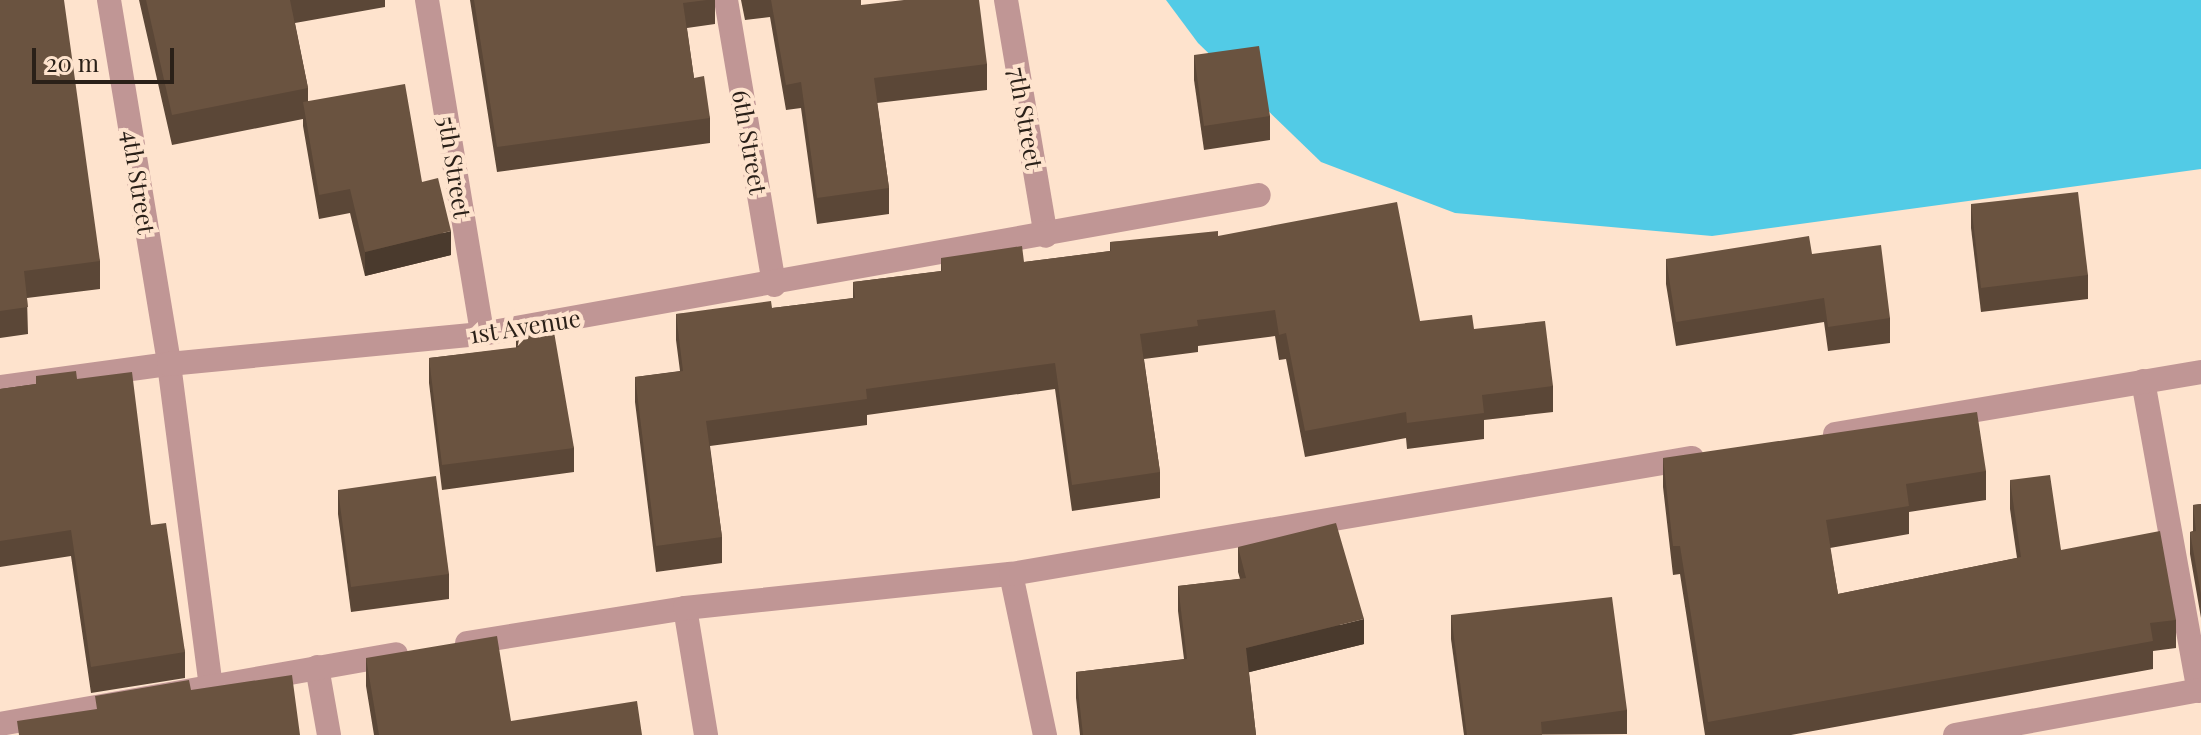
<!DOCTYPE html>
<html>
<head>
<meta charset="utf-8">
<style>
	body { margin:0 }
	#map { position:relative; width:2201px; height:735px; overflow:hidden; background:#fee3cd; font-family:"Playfair Display",serif }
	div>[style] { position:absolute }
	.water>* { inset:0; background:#52cbe6 }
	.street>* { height:24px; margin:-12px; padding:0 12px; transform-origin:12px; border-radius:12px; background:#c09695 }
	.wall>* { inset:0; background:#5b4737 }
	.shaded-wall>* { inset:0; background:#4a3a2d }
	.building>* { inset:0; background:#6a5340 }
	span { translate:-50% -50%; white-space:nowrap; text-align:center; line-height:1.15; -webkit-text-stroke:8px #fee3cd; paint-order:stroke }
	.street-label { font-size:24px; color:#2a2018 }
	.scale { position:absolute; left:32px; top:48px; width:142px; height:36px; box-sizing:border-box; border:4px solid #2a2018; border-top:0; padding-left:10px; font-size:24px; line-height:28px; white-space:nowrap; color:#2a2018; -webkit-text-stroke:6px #fee3cd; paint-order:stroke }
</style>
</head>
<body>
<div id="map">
	<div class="water">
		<i style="clip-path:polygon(1166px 0,2201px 0,2201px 169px,1712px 236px,1455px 213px,1321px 162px,1198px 43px)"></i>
	</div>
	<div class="street">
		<i style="left:109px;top:0;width:369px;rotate:80.6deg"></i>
		<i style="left:169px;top:364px;width:325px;rotate:82.6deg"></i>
		<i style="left:427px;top:0;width:338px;rotate:80.6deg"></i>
		<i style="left:726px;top:0;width:289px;rotate:80.4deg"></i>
		<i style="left:1006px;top:0;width:239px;rotate:80.4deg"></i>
		<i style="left:2143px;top:381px;width:315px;rotate:79.8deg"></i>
		<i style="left:0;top:387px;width:171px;rotate:-7.8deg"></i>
		<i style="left:169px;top:364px;width:314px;rotate:-5.5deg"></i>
		<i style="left:482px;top:334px;width:789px;rotate:-10.14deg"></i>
		<i style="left:1835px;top:434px;width:371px;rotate:-9.6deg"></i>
		<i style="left:1011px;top:574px;width:165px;rotate:78.1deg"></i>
		<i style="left:685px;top:608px;width:129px;rotate:80.6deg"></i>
		<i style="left:467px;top:643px;width:221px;rotate:-9.1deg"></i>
		<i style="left:685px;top:608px;width:328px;rotate:-6deg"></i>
		<i style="left:1011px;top:574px;width:691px;rotate:-9.67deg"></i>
		<i style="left:317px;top:667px;width:69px;rotate:80deg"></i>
		<i style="left:0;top:724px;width:402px;rotate:-10deg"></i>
		<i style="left:1955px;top:735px;width:250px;rotate:-10.4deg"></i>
	</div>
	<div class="wall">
		<i style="clip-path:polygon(0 0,100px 261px,100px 289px,27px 298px,28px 334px,0 338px)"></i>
		<i style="clip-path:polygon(139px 0,385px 0,385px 7px,295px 23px,308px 88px,308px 101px,422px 182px,451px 255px,365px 276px,350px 213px,319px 219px,303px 126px,303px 119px,172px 145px)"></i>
		<i style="clip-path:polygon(470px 0,715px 0,715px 24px,687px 28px,694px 78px,710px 118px,710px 143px,497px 172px)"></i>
		<i style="clip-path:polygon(741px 0,861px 0,861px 5px,987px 64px,987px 90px,877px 103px,889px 188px,889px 214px,817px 224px,801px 108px,786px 110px,770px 17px,745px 20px)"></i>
		<i style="clip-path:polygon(1194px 55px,1270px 116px,1270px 140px,1204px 150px,1194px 80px)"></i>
		<i style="clip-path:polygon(1971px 204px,2088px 275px,2088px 299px,1981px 312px,1971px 228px)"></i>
		<i style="clip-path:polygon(1218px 236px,1420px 321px,1474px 329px,1553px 386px,1553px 412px,1484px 420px,1484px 439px,1407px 449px,1406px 438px,1305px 457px,1286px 359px,1279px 360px,1275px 336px,1198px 346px,1198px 352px,1144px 359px,1160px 472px,1160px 498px,1072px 511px,1055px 389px,867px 415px,867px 425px,710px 446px,722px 537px,722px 563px,656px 572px,635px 402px,635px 377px,680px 371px,676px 340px,676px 314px,772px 308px,853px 298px,853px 282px,941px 271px,941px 258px,1024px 262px,1110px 251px,1110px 242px)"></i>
		<i style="clip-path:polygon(1812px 254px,1890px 318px,1890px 343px,1828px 351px,1824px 322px,1676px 346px,1666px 284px,1666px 259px)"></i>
		<i style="clip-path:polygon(516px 333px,574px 448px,574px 472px,442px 490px,429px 383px,429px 358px,516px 348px)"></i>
		<i style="clip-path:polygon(36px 376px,77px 379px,151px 525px,185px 652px,185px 678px,91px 693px,71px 556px,0 567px,0 389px,36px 384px)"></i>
		<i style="clip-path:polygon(1663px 458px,1986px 471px,1986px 500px,1909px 512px,1909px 534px,1830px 548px,1838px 594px,2017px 558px,2010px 509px,2010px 480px,2061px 550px,2176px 620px,2176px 648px,2153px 651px,2153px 669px,1791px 735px,1705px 735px,1680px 574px,1673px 575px,1663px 487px)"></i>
		<i style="clip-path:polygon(338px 490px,449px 574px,449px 599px,351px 612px,338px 514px)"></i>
		<i style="clip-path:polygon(2201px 504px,2201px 618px,2190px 554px,2190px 532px,2193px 531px,2193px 505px)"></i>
		<i style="clip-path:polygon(1238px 547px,1364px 644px,1249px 672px,1256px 735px,1080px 735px,1076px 698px,1076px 672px,1184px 659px,1178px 611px,1178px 586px,1240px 579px,1238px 572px)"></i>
		<i style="clip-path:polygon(1451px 615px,1627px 710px,1627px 734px,1464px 735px,1451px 639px)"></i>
		<i style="clip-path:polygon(366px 658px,511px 721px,642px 735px,374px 735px,366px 686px)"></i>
	</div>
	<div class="shaded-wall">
		<i style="clip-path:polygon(451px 231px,451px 255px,365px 276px,365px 252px)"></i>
		<i style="clip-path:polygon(1364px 619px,1364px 644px,1246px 673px,1246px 648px)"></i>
	</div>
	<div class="building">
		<i style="clip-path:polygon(0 0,64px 0,100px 261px,24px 271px,28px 307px,0 311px)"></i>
		<i style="clip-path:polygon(146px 0,290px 0,308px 88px,172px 115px)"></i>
		<i style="clip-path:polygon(474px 0,707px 0,683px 3px,694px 78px,704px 76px,710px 118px,497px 147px)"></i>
		<i style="clip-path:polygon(771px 0,861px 0,861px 5px,904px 0,979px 0,987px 64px,874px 78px,889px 188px,817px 198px,801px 82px,786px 85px)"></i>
		<i style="clip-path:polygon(1259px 46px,1270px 116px,1204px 126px,1194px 55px)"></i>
		<i style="clip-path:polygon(405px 84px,422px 182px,438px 178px,451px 231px,365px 252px,350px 189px,319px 195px,303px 102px)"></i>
		<i style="clip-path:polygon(2078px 192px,2088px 275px,1981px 288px,1971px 204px)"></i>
		<i style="clip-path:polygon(1397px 202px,1420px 321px,1472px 315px,1474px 329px,1545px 321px,1553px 386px,1482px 395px,1484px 413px,1407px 423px,1406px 412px,1305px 431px,1286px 333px,1279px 335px,1275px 310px,1197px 320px,1198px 326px,1140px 334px,1160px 472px,1072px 485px,1055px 363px,866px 389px,867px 399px,706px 421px,722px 537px,656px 546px,635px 377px,683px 371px,676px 314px,771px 301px,772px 308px,855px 298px,853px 282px,942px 271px,941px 258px,1022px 246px,1024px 262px,1111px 251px,1110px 242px,1218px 231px,1218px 236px)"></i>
		<i style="clip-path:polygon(1809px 236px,1812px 254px,1881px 245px,1890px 318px,1828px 327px,1824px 298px,1676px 322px,1666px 259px)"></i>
		<i style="clip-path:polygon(553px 326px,574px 448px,442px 465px,429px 358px,519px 347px,516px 333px)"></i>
		<i style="clip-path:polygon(76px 371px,77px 379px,132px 372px,151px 525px,166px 523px,185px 652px,91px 667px,71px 530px,0 541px,0 389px,36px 384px,36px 376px)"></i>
		<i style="clip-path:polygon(1977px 412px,1986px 471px,1906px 484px,1909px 506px,1826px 520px,1838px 594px,2021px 557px,2010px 480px,2050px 475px,2061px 550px,2160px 531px,2176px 620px,2150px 623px,2153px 641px,1708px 722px,1680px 546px,1673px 546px,1663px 458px)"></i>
		<i style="clip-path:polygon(436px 476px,449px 574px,351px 587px,338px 490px)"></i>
		<i style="clip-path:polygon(2201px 504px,2201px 595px,2190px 532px,2196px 531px,2193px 505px)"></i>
		<i style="clip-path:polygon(1336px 523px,1364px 619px,1246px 648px,1256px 735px,1083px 735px,1076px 672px,1187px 659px,1178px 586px,1246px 578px,1238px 547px)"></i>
		<i style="clip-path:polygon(1612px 597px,1627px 710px,1541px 722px,1542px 735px,1467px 735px,1451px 615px)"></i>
		<i style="clip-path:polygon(497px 636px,511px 721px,637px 701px,642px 735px,379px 735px,366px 658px)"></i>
		<i style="clip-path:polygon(292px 675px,300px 735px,19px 735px,17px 721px,97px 709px,95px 696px,189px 680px,191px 690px)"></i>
	</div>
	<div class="street-label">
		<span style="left:1026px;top:118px;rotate:80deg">7th Street</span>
		<span style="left:750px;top:142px;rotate:80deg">6th Street</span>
		<span style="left:455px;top:167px;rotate:81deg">5th Street</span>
		<span style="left:139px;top:182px;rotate:81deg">4th Street</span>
		<span style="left:525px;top:326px;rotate:-9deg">1st Avenue</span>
	</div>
	<div class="scale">20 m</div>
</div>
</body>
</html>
